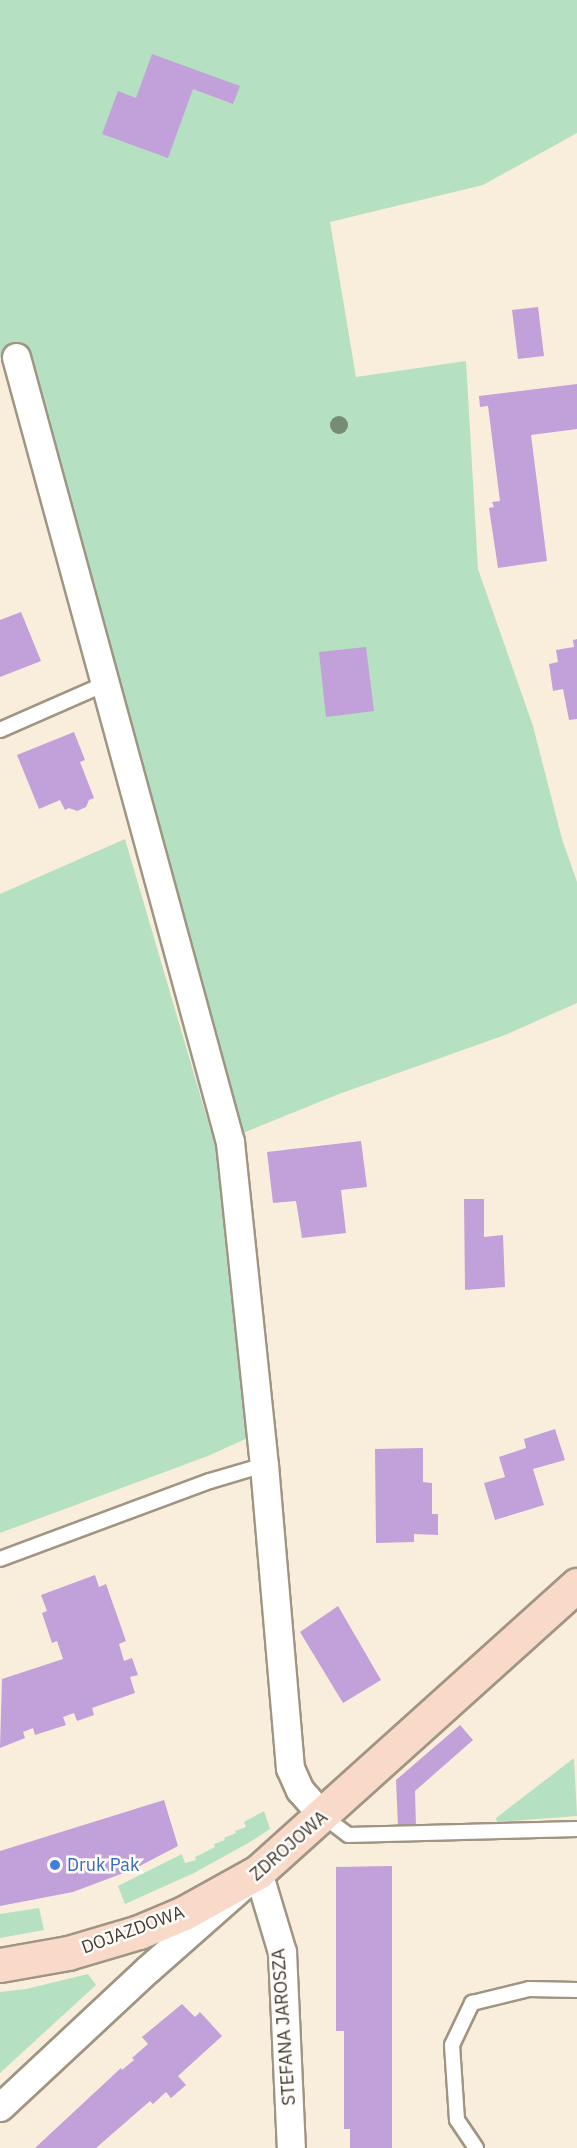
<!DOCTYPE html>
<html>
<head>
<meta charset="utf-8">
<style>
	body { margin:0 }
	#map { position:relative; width:577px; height:2148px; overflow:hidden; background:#f9eedb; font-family:"IBM Plex Sans",sans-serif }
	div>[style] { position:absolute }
	.green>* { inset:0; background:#b6e0c2 }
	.building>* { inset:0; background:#c2a0d9 }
	.roads { filter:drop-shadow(2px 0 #a09583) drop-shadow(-2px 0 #a09583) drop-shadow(0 2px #a09583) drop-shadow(0 -2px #a09583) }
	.lane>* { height:14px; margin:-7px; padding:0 7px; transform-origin:7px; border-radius:7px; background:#fff }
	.street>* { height:27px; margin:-13.5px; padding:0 13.5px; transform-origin:13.5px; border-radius:13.5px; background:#fff }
	.secondary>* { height:33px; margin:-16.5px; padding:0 16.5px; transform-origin:16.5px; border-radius:16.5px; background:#f9dac9 }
	.trees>* { width:18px; height:18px; margin:-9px; border-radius:50%; background:#778c74 }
	.dots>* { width:16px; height:16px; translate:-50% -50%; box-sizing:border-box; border:3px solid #fffcf9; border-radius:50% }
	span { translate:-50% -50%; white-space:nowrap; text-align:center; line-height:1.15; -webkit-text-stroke:5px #fffcf9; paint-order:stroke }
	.street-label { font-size:18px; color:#403c34 }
	.shop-label { font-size:18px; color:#366cbe }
	.left { translate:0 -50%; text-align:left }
</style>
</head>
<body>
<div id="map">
	<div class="green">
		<i style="clip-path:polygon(0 0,577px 0,577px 133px,483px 185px,330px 222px,356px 377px,466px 361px,478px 569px,533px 726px,562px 839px,577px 882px,577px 1003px,505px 1035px,339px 1094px,243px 1133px,29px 350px,0 358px)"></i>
		<i style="clip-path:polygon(125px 839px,216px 1149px,254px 1435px,208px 1456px,0 1533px,0 894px)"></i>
		<i style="clip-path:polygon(574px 1758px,577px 1816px,497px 1822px,496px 1818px)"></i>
		<i style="clip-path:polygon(264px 1811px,270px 1829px,250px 1842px,194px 1873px,125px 1904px,118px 1886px,182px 1854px,185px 1863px,196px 1860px,195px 1857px,215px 1847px,214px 1844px,225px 1840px,224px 1838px,236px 1833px,235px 1831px,246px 1827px,244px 1822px)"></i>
		<i style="clip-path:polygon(39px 1908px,44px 1930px,0 1938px,0 1914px)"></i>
		<i style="clip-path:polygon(88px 1974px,96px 1985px,0 2073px,0 1992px,26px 1989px)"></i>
	</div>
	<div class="building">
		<i style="clip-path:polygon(152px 54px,240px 86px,233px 104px,193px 89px,168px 158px,102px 134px,118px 91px,136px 98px)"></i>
		<i style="clip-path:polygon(538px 307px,544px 356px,518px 359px,512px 310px)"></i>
		<i style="clip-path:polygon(577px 384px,577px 429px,531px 435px,547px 561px,498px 568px,489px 508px,494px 507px,492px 502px,500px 501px,488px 406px,480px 407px,479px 396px)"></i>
		<i style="clip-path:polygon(21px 612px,41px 661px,0 677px,0 620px)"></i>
		<i style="clip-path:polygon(577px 639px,577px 719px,569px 720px,563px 689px,553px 691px,549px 664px,558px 662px,556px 650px,574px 647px,573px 640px)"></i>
		<i style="clip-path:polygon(366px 647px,374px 711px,326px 717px,319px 652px)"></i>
		<i style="clip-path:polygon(74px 732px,85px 760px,80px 762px,94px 798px,89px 800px,86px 807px,77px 811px,69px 808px,65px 810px,60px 800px,39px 809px,17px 755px)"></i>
		<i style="clip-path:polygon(361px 1141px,367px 1187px,341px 1190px,346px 1233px,302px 1238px,296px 1201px,273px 1203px,267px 1152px)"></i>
		<i style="clip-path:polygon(464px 1199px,484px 1199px,484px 1237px,503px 1235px,505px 1287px,465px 1290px)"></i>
		<i style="clip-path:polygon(555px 1429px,565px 1460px,533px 1469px,544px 1505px,495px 1520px,484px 1483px,505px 1477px,499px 1457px,526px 1448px,524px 1439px)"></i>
		<i style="clip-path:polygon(423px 1448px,423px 1482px,432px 1483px,432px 1514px,438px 1514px,438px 1535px,414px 1534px,414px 1542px,376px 1543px,375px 1449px)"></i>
		<i style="clip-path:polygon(95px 1575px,99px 1587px,106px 1584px,126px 1641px,119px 1644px,124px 1661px,132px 1658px,138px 1675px,130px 1677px,135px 1693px,92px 1708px,94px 1715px,77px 1721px,74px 1713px,63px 1717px,66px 1725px,35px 1735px,33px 1728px,23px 1732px,25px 1738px,0 1748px,2px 1679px,63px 1659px,57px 1641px,52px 1643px,42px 1613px,47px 1611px,41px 1595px)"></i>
		<i style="clip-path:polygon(338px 1606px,381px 1680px,343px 1703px,300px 1632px)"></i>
		<i style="clip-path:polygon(460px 1725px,473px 1740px,415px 1791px,416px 1827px,398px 1827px,396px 1780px)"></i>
		<i style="clip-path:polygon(164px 1800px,178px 1846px,134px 1869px,73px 1892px,0 1906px,0 1851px)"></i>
		<i style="clip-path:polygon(392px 1866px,392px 2148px,350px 2148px,350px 2129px,344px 2129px,344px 2031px,336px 2031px,336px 1867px)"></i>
		<i style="clip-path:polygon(182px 2004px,195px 2017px,200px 2012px,222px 2036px,178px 2076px,186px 2085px,171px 2098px,166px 2092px,153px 2104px,150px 2101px,96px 2148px,35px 2148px,121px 2068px,122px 2070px,134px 2060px,132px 2058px,148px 2044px,142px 2037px)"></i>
	</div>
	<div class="roads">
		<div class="lane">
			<i style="left:0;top:730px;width:115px;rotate:-23.7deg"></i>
			<i style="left:0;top:1559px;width:224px;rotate:-20.4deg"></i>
			<i style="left:210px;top:1481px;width:56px;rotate:-16.5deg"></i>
			<i style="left:323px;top:1816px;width:31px;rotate:37deg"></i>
			<i style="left:348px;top:1835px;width:229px;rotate:-1.5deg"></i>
			<i style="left:476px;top:2148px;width:34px;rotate:-124deg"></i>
			<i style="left:457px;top:2120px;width:75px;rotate:-93.8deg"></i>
			<i style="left:452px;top:2045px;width:47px;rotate:-64.5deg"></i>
			<i style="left:472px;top:2003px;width:59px;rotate:-13.8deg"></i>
			<i style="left:529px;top:1989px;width:48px;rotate:1.2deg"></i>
		</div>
		<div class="street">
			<i style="left:16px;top:357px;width:814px;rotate:74.75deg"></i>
			<i style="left:230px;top:1142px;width:325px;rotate:84deg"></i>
			<i style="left:264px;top:1465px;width:304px;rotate:85.1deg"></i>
			<i style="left:290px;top:1768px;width:24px;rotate:66deg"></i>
			<i style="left:300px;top:1790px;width:35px;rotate:49deg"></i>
			<i style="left:0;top:2107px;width:202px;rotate:-43deg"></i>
			<i style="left:148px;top:1969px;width:147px;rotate:-41.4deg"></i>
			<i style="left:258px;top:1872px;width:84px;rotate:73.3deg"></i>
			<i style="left:282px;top:1952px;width:196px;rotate:87.4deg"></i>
		</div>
		<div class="secondary">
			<i style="left:0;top:1965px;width:69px;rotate:-10deg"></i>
			<i style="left:68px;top:1953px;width:74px;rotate:-16.5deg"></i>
			<i style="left:139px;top:1932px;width:49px;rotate:-22.9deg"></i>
			<i style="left:184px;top:1913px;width:85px;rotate:-29deg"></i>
			<i style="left:258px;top:1872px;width:429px;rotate:-42deg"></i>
		</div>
	</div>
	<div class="trees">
		<i style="left:339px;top:425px"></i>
	</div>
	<div class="dots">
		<i style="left:55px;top:1865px;background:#3f7fe0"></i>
	</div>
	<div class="street-label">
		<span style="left:289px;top:1846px;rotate:-41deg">ZDROJOWA</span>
		<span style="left:133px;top:1930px;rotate:-20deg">DOJAZDOWA</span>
		<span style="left:284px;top:2027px;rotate:-94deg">STEFANA JAROSZA</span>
	</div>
	<div class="shop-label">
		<span class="left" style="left:67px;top:1865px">Druk Pak</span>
	</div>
</div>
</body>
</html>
